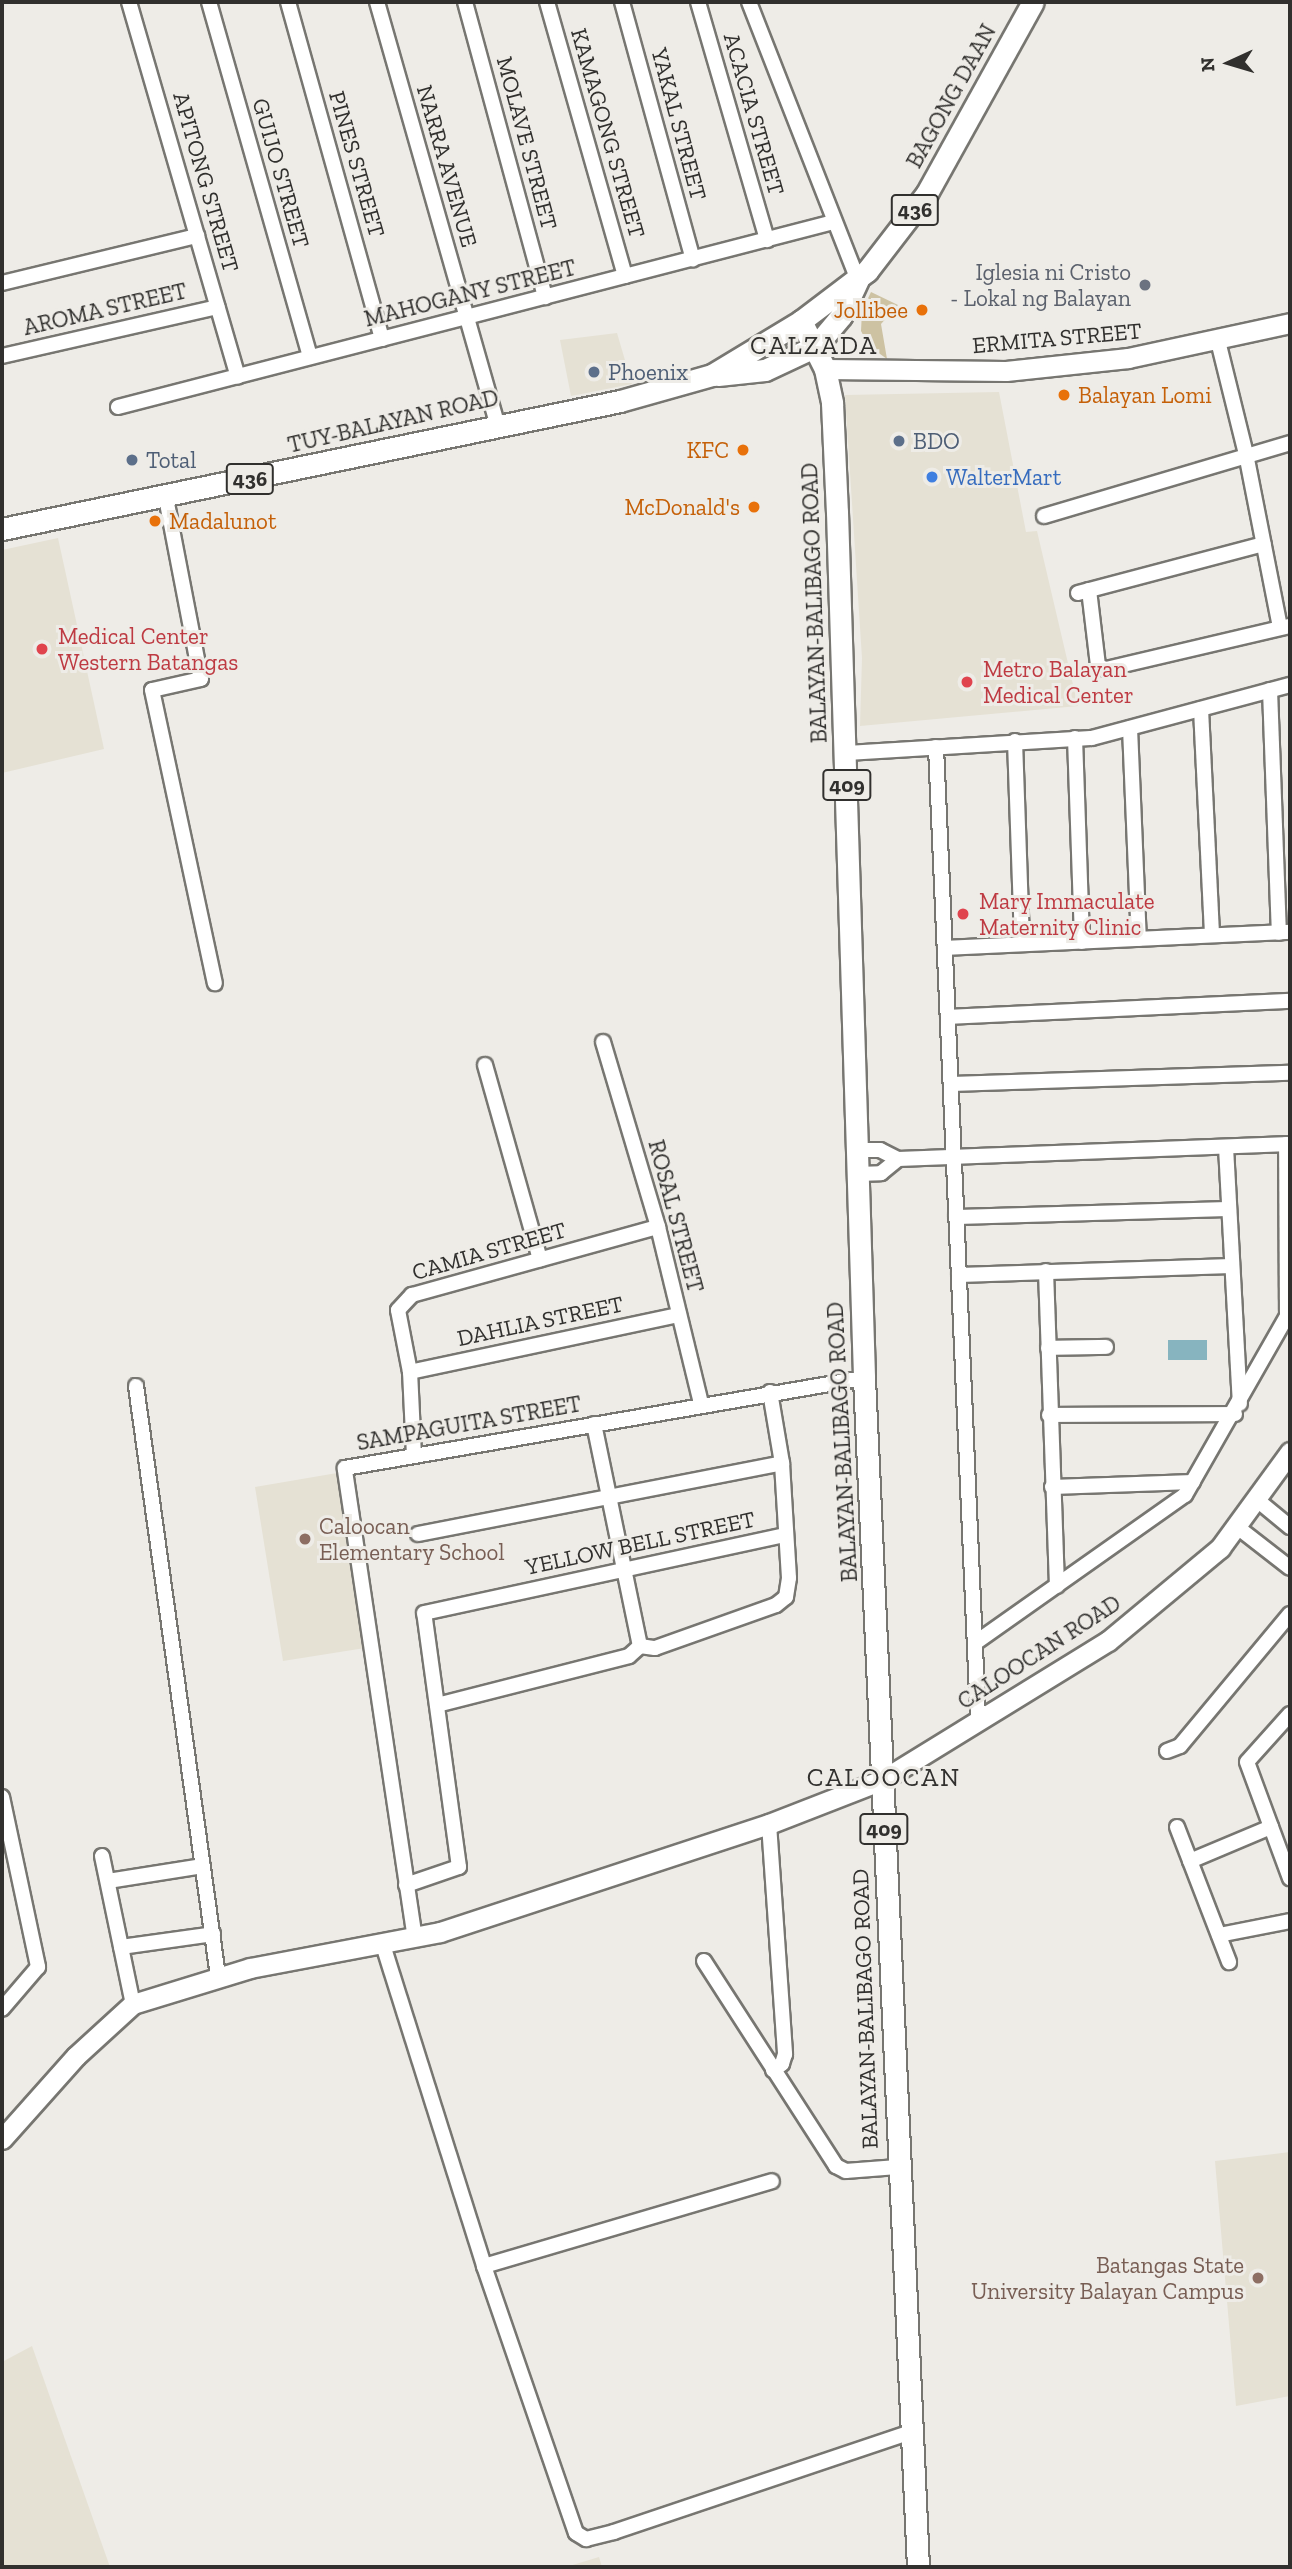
<!DOCTYPE html>
<html>
<head>
<meta charset="utf-8">
<style>
	body { margin:0 }
	#map { position:relative; width:1292px; height:2569px; overflow:hidden; background:#eeece7; font-family:"Zilla Slab",serif }
	div>[style] { position:absolute }
	.built>* { inset:0; background:#e5e1d4 }
	.green>* { inset:0; background:#cdc2a2 }
	.water>* { inset:0; background:#87b4bf }
	.roads { filter:drop-shadow(2px 0 #777671) drop-shadow(-2px 0 #777671) drop-shadow(0 2px #777671) drop-shadow(0 -2px #777671) }
	.street>* { height:14px; margin:-7px; padding:0 7px; transform-origin:7px; border-radius:7px; background:#fff }
	.secondary>* { height:19px; margin:-9.5px; padding:0 9.5px; transform-origin:9.5px; border-radius:9.5px; background:#fff }
	.primary>* { height:21px; margin:-10.5px; padding:0 10.5px; transform-origin:10.5px; border-radius:10.5px; background:#fff }
	.dots>* { width:19px; height:19px; translate:-50% -50%; box-sizing:border-box; border:4px solid #eeece7; border-radius:50% }
	span { translate:-50% -50%; white-space:nowrap; text-align:center; line-height:1.15; -webkit-text-stroke:6px #eeece7; paint-order:stroke }
	.shield-label span { padding:2px 5px; background:#eeece7; border:2px solid; border-radius:5px; -webkit-text-stroke-width:0 }
	.shield-label { font-size:21px; color:#31302e; font-weight:700 }
	.street-label { font-size:23px; color:#31302e }
	.worship-label { font-size:23px; color:#5b616d }
	.right { translate:-100% -50%; text-align:right }
	.food-label { font-size:23px; color:#c56008 }
	.left { translate:0 -50%; text-align:left }
	.service-label { font-size:23px; color:#4e5e75 }
	.shop-label { font-size:23px; color:#366cbe }
	.health-label { font-size:23px; color:#be3a42 }
	.education-label { font-size:23px; color:#785e54 }
	.quarter-label { font-size:26px; color:#31302e; letter-spacing:2px }
	.frame { position:absolute; inset:0; border:4px solid #31302e; pointer-events:none }
	.north { position:absolute; left:1194px; top:28px; width:70px; height:70px; -webkit-text-stroke:5px #eeece7; paint-order:stroke; rotate:266deg; font-size:19px; font-weight:700; line-height:28px; text-align:center; color:#31302e }
	.north::after { content:''; display:block; margin:auto; width:24px; height:32px; background:#31302e; clip-path:polygon(50% 0,100% 100%,50% 72%,0 100%) }
</style>
</head>
<body>
<div id="map">
	<div class="built">
		<i style="clip-path:polygon(617px 333px,632px 384px,571px 396px,560px 340px)"></i>
		<i style="clip-path:polygon(999px 392px,1026px 532px,1037px 531px,1078px 706px,860px 726px,862px 658px,845px 395px)"></i>
		<i style="clip-path:polygon(58px 538px,104px 749px,2px 773px,2px 550px)"></i>
		<i style="clip-path:polygon(337px 1473px,365px 1648px,283px 1661px,255px 1487px)"></i>
		<i style="clip-path:polygon(1290px 2152px,1290px 2396px,1236px 2406px,1215px 2161px)"></i>
		<i style="clip-path:polygon(32px 2346px,110px 2567px,2px 2567px,2px 2362px)"></i>
		<i style="clip-path:polygon(599px 2557px,602px 2567px,566px 2567px)"></i>
	</div>
	<div class="green">
		<i style="clip-path:polygon(871px 292px,898px 305px,881px 324px,887px 359px,869px 346px,861px 331px,862px 311px)"></i>
	</div>
	<div class="water">
		<i style="clip-path:polygon(1168px 1340px,1207px 1340px,1207px 1360px,1168px 1360px)"></i>
	</div>
	<div class="roads">
		<div class="street">
			<i style="left:129px;top:2px;width:390px;rotate:73.8deg"></i>
			<i style="left:209px;top:2px;width:369px;rotate:74.1deg"></i>
			<i style="left:288px;top:2px;width:350px;rotate:74.4deg"></i>
			<i style="left:377px;top:2px;width:439px;rotate:74.1deg"></i>
			<i style="left:465px;top:2px;width:306px;rotate:74.8deg"></i>
			<i style="left:547px;top:2px;width:285px;rotate:74.1deg"></i>
			<i style="left:622px;top:2px;width:267px;rotate:74.6deg"></i>
			<i style="left:698px;top:2px;width:248px;rotate:73.8deg"></i>
			<i style="left:749px;top:2px;width:299px;rotate:68.6deg"></i>
			<i style="left:2px;top:283px;width:201px;rotate:-13.6deg"></i>
			<i style="left:1218px;top:341px;width:116px;rotate:76.1deg"></i>
			<i style="left:1246px;top:454px;width:177px;rotate:78.9deg"></i>
			<i style="left:2px;top:356px;width:221px;rotate:-12.8deg"></i>
			<i style="left:118px;top:407px;width:740px;rotate:-14.49deg"></i>
			<i style="left:166px;top:498px;width:184px;rotate:79.1deg"></i>
			<i style="left:201px;top:679px;width:50px;rotate:167.3deg"></i>
			<i style="left:152px;top:690px;width:300px;rotate:77.9deg"></i>
			<i style="left:1044px;top:516px;width:257px;rotate:-16.5deg"></i>
			<i style="left:1089px;top:590px;width:77px;rotate:83.2deg"></i>
			<i style="left:1098px;top:666px;width:9px;rotate:21deg"></i>
			<i style="left:1106px;top:669px;width:189px;rotate:-13.2deg"></i>
			<i style="left:1078px;top:593px;width:192px;rotate:-14.8deg"></i>
			<i style="left:1270px;top:690px;width:243px;rotate:87.9deg"></i>
			<i style="left:1201px;top:709px;width:226px;rotate:87.2deg"></i>
			<i style="left:1130px;top:728px;width:211px;rotate:87.6deg"></i>
			<i style="left:1075px;top:738px;width:204px;rotate:88deg"></i>
			<i style="left:1015px;top:741px;width:203px;rotate:88deg"></i>
			<i style="left:936px;top:747px;width:971px;rotate:87.52deg"></i>
			<i style="left:846px;top:753px;width:246px;rotate:-3.5deg"></i>
			<i style="left:1092px;top:738px;width:205px;rotate:-15deg"></i>
			<i style="left:945px;top:948px;width:345px;rotate:-2.7deg"></i>
			<i style="left:948px;top:1017px;width:342px;rotate:-2.7deg"></i>
			<i style="left:603px;top:1042px;width:193px;rotate:73.4deg"></i>
			<i style="left:658px;top:1227px;width:182px;rotate:76.3deg"></i>
			<i style="left:485px;top:1065px;width:202px;rotate:74.2deg"></i>
			<i style="left:951px;top:1084px;width:339px;rotate:-1.9deg"></i>
			<i style="left:1226px;top:1147px;width:257px;rotate:86.9deg"></i>
			<i style="left:856px;top:1150px;width:24px"></i>
			<i style="left:880px;top:1150px;width:20px;rotate:27deg"></i>
			<i style="left:898px;top:1159px;width:392px;rotate:-2.2deg"></i>
			<i style="left:857px;top:1174px;width:24px;rotate:-2deg"></i>
			<i style="left:881px;top:1173px;width:22px;rotate:-39deg"></i>
			<i style="left:956px;top:1217px;width:273px;rotate:-1.7deg"></i>
			<i style="left:1046px;top:1271px;width:315px;rotate:88deg"></i>
			<i style="left:959px;top:1275px;width:273px;rotate:-1.9deg"></i>
			<i style="left:1048px;top:1348px;width:58px;rotate:-1deg"></i>
			<i style="left:410px;top:1372px;width:275px;rotate:-12deg"></i>
			<i style="left:136px;top:1386px;width:596px;rotate:82.09deg"></i>
			<i style="left:1049px;top:1415px;width:186px;rotate:-0.3deg"></i>
			<i style="left:594px;top:1424px;width:227px;rotate:78.3deg"></i>
			<i style="left:414px;top:1456px;width:84px;rotate:-92.7deg"></i>
			<i style="left:410px;top:1372px;width:63px;rotate:-101deg"></i>
			<i style="left:398px;top:1310px;width:21px;rotate:-47deg"></i>
			<i style="left:412px;top:1295px;width:255px;rotate:-15.5deg"></i>
			<i style="left:1052px;top:1487px;width:141px;rotate:-2deg"></i>
			<i style="left:1256px;top:1499px;width:44px;rotate:39.5deg"></i>
			<i style="left:1236px;top:1526px;width:68px;rotate:37.9deg"></i>
			<i style="left:418px;top:1534px;width:371px;rotate:-11deg"></i>
			<i style="left:975px;top:1643px;width:257px;rotate:-35.2deg"></i>
			<i style="left:1185px;top:1495px;width:206px;rotate:-60.3deg"></i>
			<i style="left:1287px;top:1316px;width:172px;rotate:-90.3deg"></i>
			<i style="left:640px;top:1646px;width:15px;rotate:8deg"></i>
			<i style="left:655px;top:1648px;width:128px;rotate:-19.6deg"></i>
			<i style="left:776px;top:1605px;width:13px;rotate:-39deg"></i>
			<i style="left:786px;top:1597px;width:19px;rotate:-81deg"></i>
			<i style="left:789px;top:1578px;width:115px;rotate:-93.5deg"></i>
			<i style="left:782px;top:1463px;width:72px;rotate:-99.6deg"></i>
			<i style="left:437px;top:1705px;width:198px;rotate:-14.3deg"></i>
			<i style="left:629px;top:1656px;width:15px;rotate:-42deg"></i>
			<i style="left:1290px;top:1714px;width:64px;rotate:131.9deg"></i>
			<i style="left:1247px;top:1762px;width:124px;rotate:69.7deg"></i>
			<i style="left:1167px;top:1751px;width:14px;rotate:-21deg"></i>
			<i style="left:1180px;top:1746px;width:172px;rotate:-50.2deg"></i>
			<i style="left:2px;top:1797px;width:174px;rotate:78deg"></i>
			<i style="left:38px;top:1967px;width:55px;rotate:130.6deg"></i>
			<i style="left:769px;top:1824px;width:231px;rotate:86deg"></i>
			<i style="left:785px;top:2054px;width:10px;rotate:107deg"></i>
			<i style="left:782px;top:2064px;width:11px;rotate:146deg"></i>
			<i style="left:1177px;top:1827px;width:145px;rotate:68.9deg"></i>
			<i style="left:102px;top:1856px;width:151px;rotate:78.2deg"></i>
			<i style="left:1190px;top:1861px;width:88px;rotate:-22.8deg"></i>
			<i style="left:108px;top:1881px;width:96px;rotate:-9deg"></i>
			<i style="left:406px;top:1885px;width:56px;rotate:-18.8deg"></i>
			<i style="left:459px;top:1867px;width:256px;rotate:-97.8deg"></i>
			<i style="left:424px;top:1613px;width:368px;rotate:-12.2deg"></i>
			<i style="left:1219px;top:1935px;width:72px;rotate:-11.2deg"></i>
			<i style="left:415px;top:1939px;width:476px;rotate:-98.5deg"></i>
			<i style="left:345px;top:1468px;width:527px;rotate:-9.84deg"></i>
			<i style="left:383px;top:1945px;width:337px;rotate:72.5deg"></i>
			<i style="left:484px;top:2266px;width:282px;rotate:71deg"></i>
			<i style="left:576px;top:2533px;width:12px;rotate:31deg"></i>
			<i style="left:586px;top:2539px;width:29px;rotate:-14deg"></i>
			<i style="left:614px;top:2532px;width:317px;rotate:-18.6deg"></i>
			<i style="left:121px;top:1947px;width:93px;rotate:-8deg"></i>
			<i style="left:704px;top:1961px;width:244px;rotate:57.2deg"></i>
			<i style="left:836px;top:2166px;width:11px;rotate:27deg"></i>
			<i style="left:846px;top:2171px;width:51px;rotate:-4.5deg"></i>
			<i style="left:484px;top:2266px;width:300px;rotate:-16.4deg"></i>
		</div>
		<div class="secondary">
			<i style="left:825px;top:369px;width:181px;rotate:0.6deg"></i>
			<i style="left:1006px;top:371px;width:123px;rotate:-6.1deg"></i>
			<i style="left:1128px;top:358px;width:166px;rotate:-12.2deg"></i>
			<i style="left:2px;top:2139px;width:111px;rotate:-48.3deg"></i>
			<i style="left:76px;top:2056px;width:77px;rotate:-42.4deg"></i>
			<i style="left:133px;top:2004px;width:122px;rotate:-17.1deg"></i>
			<i style="left:250px;top:1968px;width:193px;rotate:-10.7deg"></i>
			<i style="left:440px;top:1932px;width:346px;rotate:-18.2deg"></i>
			<i style="left:769px;top:1824px;width:121px;rotate:-21.3deg"></i>
			<i style="left:882px;top:1780px;width:265px;rotate:-31.6deg"></i>
			<i style="left:1108px;top:1641px;width:146px;rotate:-39.7deg"></i>
			<i style="left:1220px;top:1548px;width:119px;rotate:-53.9deg"></i>
		</div>
		<div class="primary">
			<i style="left:801px;top:321px;width:54px;rotate:63.4deg"></i>
			<i style="left:825px;top:369px;width:35px;rotate:78deg"></i>
			<i style="left:832px;top:403px;width:109px;rotate:87.4deg"></i>
			<i style="left:837px;top:512px;width:866px;rotate:88.21deg"></i>
			<i style="left:864px;top:1378px;width:1190px;rotate:87.4deg"></i>
			<i style="left:718px;top:375px;width:47px;rotate:-6.1deg"></i>
			<i style="left:765px;top:370px;width:56px;rotate:-25.2deg"></i>
			<i style="left:816px;top:346px;width:39px;rotate:-50deg"></i>
			<i style="left:841px;top:316px;width:40px;rotate:-65deg"></i>
			<i style="left:2px;top:529px;width:631px;rotate:-11.7deg"></i>
			<i style="left:620px;top:401px;width:96px;rotate:-15.8deg"></i>
			<i style="left:712px;top:375px;width:104px;rotate:-31.2deg"></i>
			<i style="left:801px;top:321px;width:83px;rotate:-37.1deg"></i>
			<i style="left:867px;top:271px;width:98px;rotate:-52.4deg"></i>
			<i style="left:927px;top:193px;width:218px;rotate:-61deg"></i>
		</div>
	</div>
	<div class="dots">
		<i style="left:1145px;top:285px;background:#6b7280"></i>
		<i style="left:922px;top:310px;background:#e8710a"></i>
		<i style="left:594px;top:372px;background:#5c6f8a"></i>
		<i style="left:1064px;top:395px;background:#e8710a"></i>
		<i style="left:899px;top:441px;background:#5c6f8a"></i>
		<i style="left:743px;top:450px;background:#e8710a"></i>
		<i style="left:132px;top:460px;background:#5c6f8a"></i>
		<i style="left:932px;top:477px;background:#3f7fe0"></i>
		<i style="left:754px;top:507px;background:#e8710a"></i>
		<i style="left:155px;top:521px;background:#e8710a"></i>
		<i style="left:42px;top:649px;background:#e0444e"></i>
		<i style="left:967px;top:682px;background:#e0444e"></i>
		<i style="left:963px;top:914px;background:#e0444e"></i>
		<i style="left:305px;top:1539px;background:#8d6e63"></i>
		<i style="left:1258px;top:2278px;background:#8d6e63"></i>
	</div>
	<div class="shield-label">
		<span style="left:915px;top:210px">436</span>
		<span style="left:250px;top:479px">436</span>
		<span style="left:847px;top:785px">409</span>
		<span style="left:884px;top:1829px">409</span>
	</div>
	<div class="street-label">
		<span style="left:951px;top:96px;rotate:-61deg">BAGONG DAAN</span>
		<span style="left:754px;top:114px;rotate:74deg">ACACIA STREET</span>
		<span style="left:679px;top:124px;rotate:75deg">YAKAL STREET</span>
		<span style="left:608px;top:133px;rotate:74deg">KAMAGONG STREET</span>
		<span style="left:527px;top:143px;rotate:75deg">MOLAVE STREET</span>
		<span style="left:357px;top:164px;rotate:74deg">PINES STREET</span>
		<span style="left:447px;top:166px;rotate:74deg">NARRA AVENUE</span>
		<span style="left:281px;top:173px;rotate:74deg">GUIJO STREET</span>
		<span style="left:206px;top:182px;rotate:74deg">APITONG STREET</span>
		<span style="left:470px;top:293px;rotate:-14deg">MAHOGANY STREET</span>
		<span style="left:105px;top:309px;rotate:-13deg">AROMA STREET</span>
		<span style="left:1057px;top:338px;rotate:-5deg">ERMITA STREET</span>
		<span style="left:393px;top:421px;rotate:-13deg">TUY-BALAYAN ROAD</span>
		<span style="left:814px;top:603px;rotate:-92deg">BALAYAN-BALIBAGO ROAD</span>
		<span style="left:676px;top:1216px;rotate:75deg">ROSAL STREET</span>
		<span style="left:489px;top:1251px;rotate:-16deg">CAMIA STREET</span>
		<span style="left:540px;top:1321px;rotate:-12deg">DAHLIA STREET</span>
		<span style="left:469px;top:1423px;rotate:-10deg">SAMPAGUITA STREET</span>
		<span style="left:842px;top:1442px;rotate:-93deg">BALAYAN-BALIBAGO ROAD</span>
		<span style="left:640px;top:1543px;rotate:-12deg">YELLOW BELL STREET</span>
		<span style="left:1039px;top:1652px;rotate:-33deg">CALOOCAN ROAD</span>
		<span style="left:865px;top:2009px;rotate:-92deg">BALAYAN-BALIBAGO ROAD</span>
	</div>
	<div class="worship-label">
		<span class="right" style="left:1131px;top:285px">Iglesia ni Cristo<br>- Lokal ng Balayan</span>
	</div>
	<div class="food-label">
		<span class="right" style="left:908px;top:310px">Jollibee</span>
		<span class="left" style="left:1078px;top:395px">Balayan Lomi</span>
		<span class="right" style="left:729px;top:450px">KFC</span>
		<span class="right" style="left:740px;top:507px">McDonald's</span>
		<span class="left" style="left:169px;top:521px">Madalunot</span>
	</div>
	<div class="service-label">
		<span class="left" style="left:608px;top:372px">Phoenix</span>
		<span class="left" style="left:913px;top:441px">BDO</span>
		<span class="left" style="left:146px;top:460px">Total</span>
	</div>
	<div class="shop-label">
		<span class="left" style="left:946px;top:477px">WalterMart</span>
	</div>
	<div class="health-label">
		<span class="left" style="left:58px;top:649px">Medical Center<br>Western Batangas</span>
		<span class="left" style="left:983px;top:682px">Metro Balayan<br>Medical Center</span>
		<span class="left" style="left:979px;top:914px">Mary Immaculate<br>Maternity Clinic</span>
	</div>
	<div class="education-label">
		<span class="left" style="left:319px;top:1539px">Caloocan<br>Elementary School</span>
		<span class="right" style="left:1244px;top:2278px">Batangas State<br>University Balayan Campus</span>
	</div>
	<div class="quarter-label">
		<span style="left:814px;top:346px">CALZADA</span>
		<span style="left:884px;top:1778px">CALOOCAN</span>
	</div>
	<div class="frame"></div>
	<div class="north">N</div>
</div>
</body>
</html>
